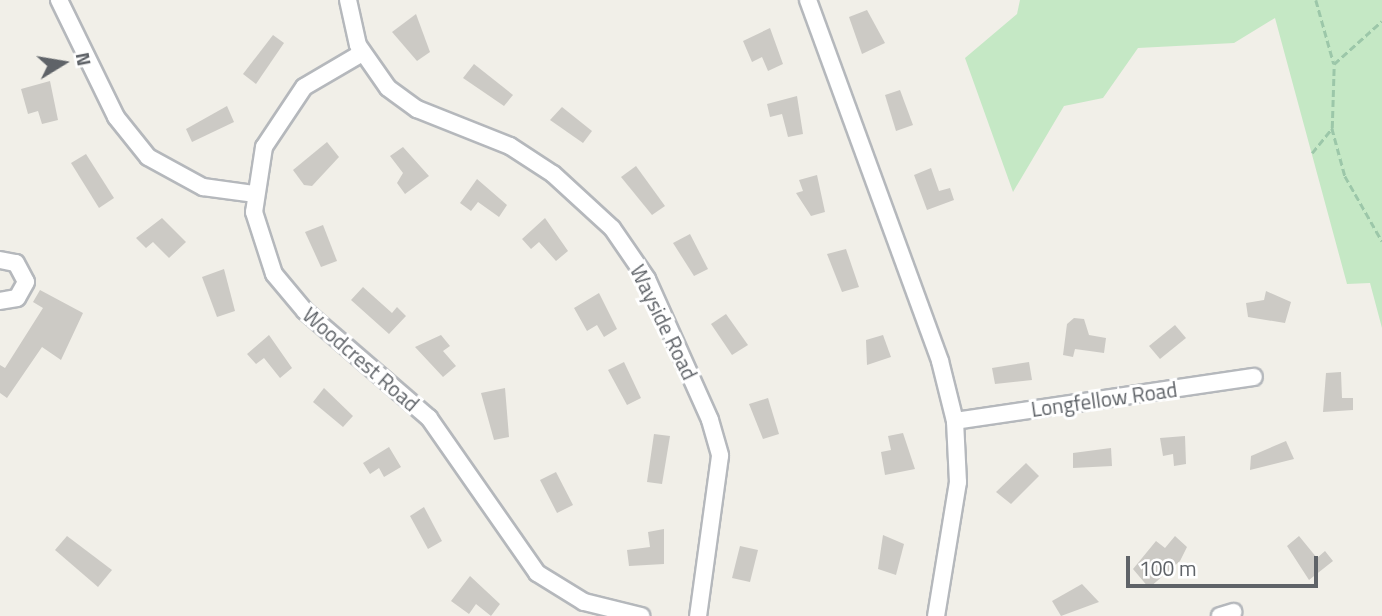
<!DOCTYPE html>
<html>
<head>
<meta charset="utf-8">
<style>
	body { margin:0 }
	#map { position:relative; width:1382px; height:616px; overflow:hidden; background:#f1efe8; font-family:"Titillium Web",sans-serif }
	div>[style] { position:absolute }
	.green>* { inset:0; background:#c5e8c5 }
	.building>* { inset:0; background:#cccac5 }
	.path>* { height:2.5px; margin-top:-1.25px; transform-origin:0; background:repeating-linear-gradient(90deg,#9cc7a9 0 7px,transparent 0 10.5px) }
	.roads { filter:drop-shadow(2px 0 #b5b8bc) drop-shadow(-2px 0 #b5b8bc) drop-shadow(0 2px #b5b8bc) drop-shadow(0 -2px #b5b8bc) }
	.street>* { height:16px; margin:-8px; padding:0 8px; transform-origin:8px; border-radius:8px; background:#fff }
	span { translate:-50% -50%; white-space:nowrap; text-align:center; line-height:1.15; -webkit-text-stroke:6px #fff; paint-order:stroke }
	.street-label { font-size:21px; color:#5f6368 }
	.north { position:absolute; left:28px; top:28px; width:70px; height:70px; -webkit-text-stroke:5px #fff; paint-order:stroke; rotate:79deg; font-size:19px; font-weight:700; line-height:28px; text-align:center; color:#5f6368 }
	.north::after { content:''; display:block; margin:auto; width:24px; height:32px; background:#5f6368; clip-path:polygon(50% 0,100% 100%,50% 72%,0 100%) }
	.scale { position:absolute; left:1126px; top:556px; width:192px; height:32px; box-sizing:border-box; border:4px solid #5f6368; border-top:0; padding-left:9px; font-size:21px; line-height:24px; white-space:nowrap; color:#5f6368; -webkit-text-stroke:5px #fff; paint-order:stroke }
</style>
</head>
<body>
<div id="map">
	<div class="green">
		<i style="clip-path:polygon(1020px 0,1382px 0,1382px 328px,1370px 283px,1347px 284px,1275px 18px,1234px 43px,1138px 48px,1103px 98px,1064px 106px,1013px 192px,965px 58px,1017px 14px)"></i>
	</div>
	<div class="building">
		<i style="clip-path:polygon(867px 10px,885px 43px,862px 54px,849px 17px)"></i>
		<i style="clip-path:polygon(416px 14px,430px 52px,417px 61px,392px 32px)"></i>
		<i style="clip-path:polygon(770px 28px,783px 64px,768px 71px,762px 57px,752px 62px,743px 41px)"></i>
		<i style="clip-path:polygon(273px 35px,284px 43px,256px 84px,243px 74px)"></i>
		<i style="clip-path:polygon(474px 64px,513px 95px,504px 106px,463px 78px)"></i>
		<i style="clip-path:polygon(50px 81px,58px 120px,42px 124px,38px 111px,28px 114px,21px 89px)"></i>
		<i style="clip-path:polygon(900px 90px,913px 125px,896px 131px,885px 95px)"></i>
		<i style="clip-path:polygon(797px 96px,803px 134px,788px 137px,782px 114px,770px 117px,767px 104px)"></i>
		<i style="clip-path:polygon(227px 106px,234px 122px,192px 142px,186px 129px)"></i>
		<i style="clip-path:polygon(562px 107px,592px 131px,583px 143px,550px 120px)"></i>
		<i style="clip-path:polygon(327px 142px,339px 157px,312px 186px,304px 185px,293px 170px)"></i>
		<i style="clip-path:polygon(403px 147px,429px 176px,405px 194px,397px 183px,403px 173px,390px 156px)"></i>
		<i style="clip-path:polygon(86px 154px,114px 198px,99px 208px,71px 163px)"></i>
		<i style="clip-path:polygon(636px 166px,665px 206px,652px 215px,621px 177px)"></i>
		<i style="clip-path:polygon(931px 168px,939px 191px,950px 188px,954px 200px,927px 210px,914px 175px)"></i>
		<i style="clip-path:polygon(817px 175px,825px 212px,811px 216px,796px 193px,803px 191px,799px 180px)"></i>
		<i style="clip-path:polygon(477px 179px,507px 205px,499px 217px,478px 202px,471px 211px,460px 203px)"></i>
		<i style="clip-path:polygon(162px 218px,186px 242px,169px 258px,153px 242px,146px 248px,136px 238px)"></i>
		<i style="clip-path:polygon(545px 218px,568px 251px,556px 261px,539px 242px,531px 249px,522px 239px)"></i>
		<i style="clip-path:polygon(323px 225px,337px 261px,321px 267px,305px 232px)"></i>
		<i style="clip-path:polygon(690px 234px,708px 269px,694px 276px,673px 243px)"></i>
		<i style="clip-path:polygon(846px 249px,859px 287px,842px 292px,827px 254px)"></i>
		<i style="clip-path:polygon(224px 269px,235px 311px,217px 317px,202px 277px)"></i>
		<i style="clip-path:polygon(363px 287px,392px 313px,397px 307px,406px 316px,389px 334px,351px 300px)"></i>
		<i style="clip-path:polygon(40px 290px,83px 313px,61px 360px,42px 347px,7px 398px,0 393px,0 365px,5px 368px,43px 308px,33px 302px)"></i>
		<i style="clip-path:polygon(1266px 291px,1291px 302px,1285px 323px,1248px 317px,1246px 303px,1264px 300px)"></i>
		<i style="clip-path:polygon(599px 293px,617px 329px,604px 337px,597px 325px,587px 331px,574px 308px)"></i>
		<i style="clip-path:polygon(726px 314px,748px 345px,732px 355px,711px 324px)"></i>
		<i style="clip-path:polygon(1074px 318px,1084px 319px,1089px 335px,1106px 338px,1104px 353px,1075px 349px,1073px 357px,1063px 355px,1067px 324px)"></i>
		<i style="clip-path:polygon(1175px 325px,1186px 338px,1160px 359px,1149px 346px)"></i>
		<i style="clip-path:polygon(269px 335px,292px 368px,280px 378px,264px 358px,256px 364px,247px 354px)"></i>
		<i style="clip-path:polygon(441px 335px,450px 346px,443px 351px,456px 366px,443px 377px,415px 347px)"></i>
		<i style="clip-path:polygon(883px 335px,891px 357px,867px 365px,866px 340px)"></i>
		<i style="clip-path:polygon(624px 362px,641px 398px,627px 405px,608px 370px)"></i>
		<i style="clip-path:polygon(1029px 362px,1032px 380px,995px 384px,992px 368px)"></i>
		<i style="clip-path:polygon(1341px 372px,1342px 398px,1353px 398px,1353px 410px,1323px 412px,1326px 373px)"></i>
		<i style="clip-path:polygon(324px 388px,353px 416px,343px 427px,313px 402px)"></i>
		<i style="clip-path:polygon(505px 388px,509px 437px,494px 440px,481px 393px)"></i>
		<i style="clip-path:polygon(768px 398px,779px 434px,763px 439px,749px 404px)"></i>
		<i style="clip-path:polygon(903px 433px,915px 469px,885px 475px,881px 452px,891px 450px,888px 436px)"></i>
		<i style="clip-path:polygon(654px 434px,670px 436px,662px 484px,647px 482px)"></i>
		<i style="clip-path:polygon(1185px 436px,1186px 464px,1174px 466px,1173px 454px,1163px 456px,1160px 438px)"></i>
		<i style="clip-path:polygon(1286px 441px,1294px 459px,1250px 470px,1251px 456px)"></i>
		<i style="clip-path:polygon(389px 447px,401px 467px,384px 477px,379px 468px,370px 474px,363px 463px)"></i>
		<i style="clip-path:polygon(1111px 448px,1112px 466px,1073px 468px,1073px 453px)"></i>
		<i style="clip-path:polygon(1026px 463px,1039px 476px,1011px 504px,996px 492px)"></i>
		<i style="clip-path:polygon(556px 472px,573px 505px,557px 513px,540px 480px)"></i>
		<i style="clip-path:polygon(424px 507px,442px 541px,428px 549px,410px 516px)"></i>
		<i style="clip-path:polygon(664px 529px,664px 564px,629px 566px,627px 550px,650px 547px,648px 532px)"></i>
		<i style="clip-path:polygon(883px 535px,904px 544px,896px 575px,878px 569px)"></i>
		<i style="clip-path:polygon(67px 536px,112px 570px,98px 587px,55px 550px)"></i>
		<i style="clip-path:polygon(1175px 536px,1187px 547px,1180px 561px,1149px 588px,1133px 569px,1156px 541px,1165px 548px)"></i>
		<i style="clip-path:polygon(1299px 536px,1317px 558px,1325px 551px,1333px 561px,1309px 580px,1287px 546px)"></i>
		<i style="clip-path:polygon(740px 546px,758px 550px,750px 582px,732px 578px)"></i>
		<i style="clip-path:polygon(470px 576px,500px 604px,491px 616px,476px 604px,469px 614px,451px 601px)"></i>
		<i style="clip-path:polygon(1082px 584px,1099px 602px,1061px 616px,1052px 601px)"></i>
	</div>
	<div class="path">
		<i style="left:1316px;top:0;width:66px;rotate:74.3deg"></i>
		<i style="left:1334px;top:64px;width:64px;rotate:-41.9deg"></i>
		<i style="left:1332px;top:128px;width:50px;rotate:74.8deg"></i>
		<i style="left:1345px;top:176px;width:75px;rotate:60.4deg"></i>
		<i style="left:1312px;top:153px;width:32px;rotate:-51deg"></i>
		<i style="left:1332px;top:128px;width:64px;rotate:-88.2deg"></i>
	</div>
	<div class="roads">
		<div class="street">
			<i style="left:59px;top:0;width:130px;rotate:64deg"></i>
			<i style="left:116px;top:117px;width:51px;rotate:51.3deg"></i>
			<i style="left:148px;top:157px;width:63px;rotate:28.6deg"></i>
			<i style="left:203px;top:187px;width:51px;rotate:7.8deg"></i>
			<i style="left:348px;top:0;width:46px;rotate:77.5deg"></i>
			<i style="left:358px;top:45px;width:52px;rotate:55.1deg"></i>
			<i style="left:388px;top:88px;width:36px;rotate:36deg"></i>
			<i style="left:417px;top:109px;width:100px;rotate:21.7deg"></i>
			<i style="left:510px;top:146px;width:51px;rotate:33.1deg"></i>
			<i style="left:553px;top:174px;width:80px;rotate:42.5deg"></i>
			<i style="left:612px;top:228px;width:62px;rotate:55.5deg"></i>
			<i style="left:647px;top:279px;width:154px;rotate:65.9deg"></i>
			<i style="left:710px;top:420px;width:37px;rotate:74deg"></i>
			<i style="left:720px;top:456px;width:162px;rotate:97.8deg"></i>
			<i style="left:808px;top:0;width:384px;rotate:69.9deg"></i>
			<i style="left:940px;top:361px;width:62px;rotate:76deg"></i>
			<i style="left:955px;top:421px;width:61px;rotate:87.2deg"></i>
			<i style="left:958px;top:482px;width:136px;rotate:99.3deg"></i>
			<i style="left:362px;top:53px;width:67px;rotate:149.6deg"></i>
			<i style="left:304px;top:87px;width:72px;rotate:123.7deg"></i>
			<i style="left:264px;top:147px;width:66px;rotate:98.7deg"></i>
			<i style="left:254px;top:212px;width:65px;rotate:72.1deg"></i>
			<i style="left:274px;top:274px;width:48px;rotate:50deg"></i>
			<i style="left:305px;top:311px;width:164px;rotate:40.8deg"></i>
			<i style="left:429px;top:418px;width:189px;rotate:55.1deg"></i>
			<i style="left:537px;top:573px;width:55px;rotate:31.7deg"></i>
			<i style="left:584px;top:602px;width:59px;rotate:13.8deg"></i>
			<i style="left:0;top:260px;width:16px;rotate:11deg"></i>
			<i style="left:16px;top:263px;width:21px;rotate:62deg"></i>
			<i style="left:26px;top:282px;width:18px;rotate:119deg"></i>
			<i style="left:17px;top:298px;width:17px;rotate:170deg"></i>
			<i style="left:955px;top:421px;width:302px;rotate:-8.4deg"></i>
			<i style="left:1220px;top:616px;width:14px;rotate:-17deg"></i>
		</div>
	</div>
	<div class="street-label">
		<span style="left:664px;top:322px;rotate:64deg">Wayside Road</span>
		<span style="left:361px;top:359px;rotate:41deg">Woodcrest Road</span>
		<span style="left:1104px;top:399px;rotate:-8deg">Longfellow Road</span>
	</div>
	<div class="north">N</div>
	<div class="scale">100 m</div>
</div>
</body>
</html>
